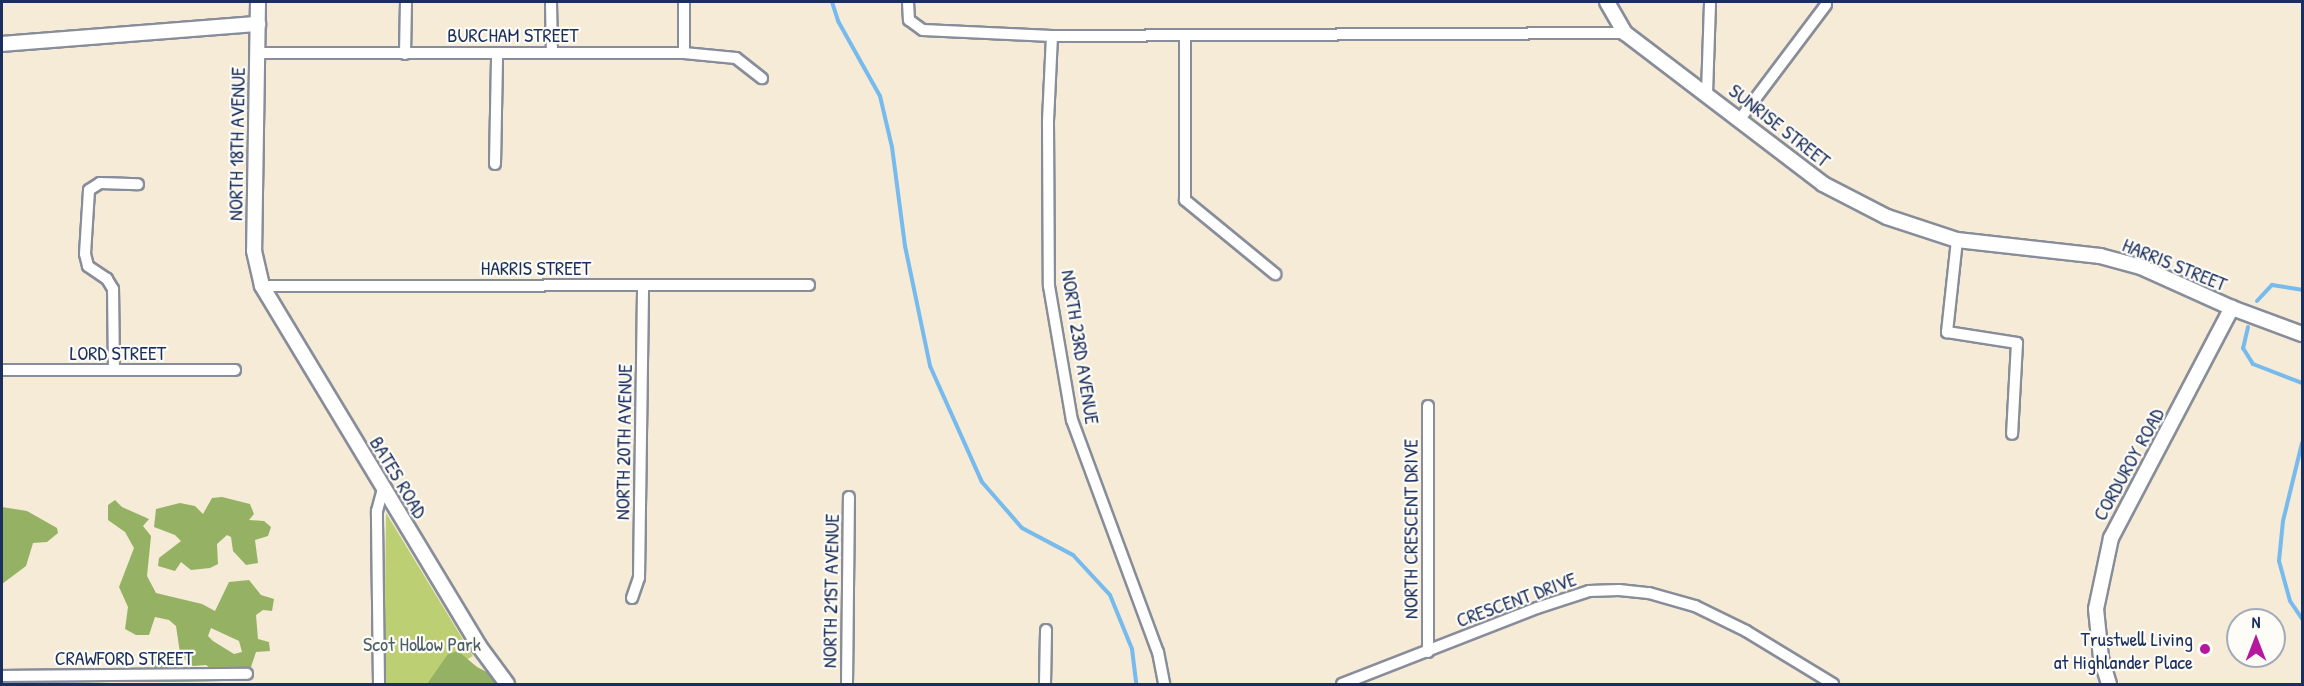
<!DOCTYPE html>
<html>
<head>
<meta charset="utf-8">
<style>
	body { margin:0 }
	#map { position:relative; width:2304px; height:686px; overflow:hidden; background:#f5ebd6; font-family:"Patrick Hand",sans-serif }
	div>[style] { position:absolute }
	.green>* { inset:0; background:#bccf72 }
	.forest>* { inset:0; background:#95b264 }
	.stream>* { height:4px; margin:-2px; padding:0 2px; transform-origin:2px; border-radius:2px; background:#77baed }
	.roads { filter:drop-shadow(2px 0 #888d9a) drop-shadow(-2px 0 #888d9a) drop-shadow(0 2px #888d9a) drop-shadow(0 -2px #888d9a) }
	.minor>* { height:10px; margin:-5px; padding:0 5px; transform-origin:5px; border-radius:5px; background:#fff }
	.tertiary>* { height:14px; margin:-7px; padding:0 7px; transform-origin:7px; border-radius:7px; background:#fff }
	.dots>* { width:16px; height:16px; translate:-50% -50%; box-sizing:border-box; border:3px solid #fdfcf7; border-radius:50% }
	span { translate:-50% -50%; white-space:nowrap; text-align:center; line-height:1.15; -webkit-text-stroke:4.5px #fdfcf7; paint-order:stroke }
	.street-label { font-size:20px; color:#1b2f5e }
	.poi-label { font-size:20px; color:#1b2f5e }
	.right { translate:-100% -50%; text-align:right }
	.park-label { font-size:20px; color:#4b5f64 }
	.frame { position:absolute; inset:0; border:3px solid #1b2f5e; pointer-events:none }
	.north { position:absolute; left:2226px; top:608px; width:60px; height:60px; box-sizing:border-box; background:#fdfcf7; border:2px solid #a3aaba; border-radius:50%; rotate:0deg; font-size:16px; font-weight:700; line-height:24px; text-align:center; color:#1b2f5e }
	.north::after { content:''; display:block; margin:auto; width:21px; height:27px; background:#b5179e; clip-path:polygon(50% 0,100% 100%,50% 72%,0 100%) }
</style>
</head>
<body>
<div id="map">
	<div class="green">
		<i style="clip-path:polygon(386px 513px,473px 656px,426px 684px,384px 684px)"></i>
	</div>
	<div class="forest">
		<i style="clip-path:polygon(222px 497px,250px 504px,254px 514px,249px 520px,264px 521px,271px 527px,268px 536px,255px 540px,258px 563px,246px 565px,233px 551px,231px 537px,227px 535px,217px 544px,218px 564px,210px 568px,191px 570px,181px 562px,175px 571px,158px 566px,159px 558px,181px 541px,175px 535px,154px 527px,156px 509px,180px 503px,195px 506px,203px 514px,212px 498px)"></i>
		<i style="clip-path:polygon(evenodd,115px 500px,122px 507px,149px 519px,143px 526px,151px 536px,147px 576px,156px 593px,202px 604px,215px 611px,229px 582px,249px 580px,261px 595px,274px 599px,272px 611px,263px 610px,256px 615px,258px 639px,269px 642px,270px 651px,256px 652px,250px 670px,213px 670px,206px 665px,193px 666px,182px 657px,155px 670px,151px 661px,156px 653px,180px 653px,176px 626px,169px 620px,155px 617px,149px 635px,136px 635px,125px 629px,128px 607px,119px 587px,134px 548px,125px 532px,108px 520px,108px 505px,115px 500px,211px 628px,239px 641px,242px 652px,234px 654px,213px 641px,208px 636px,211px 628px)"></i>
		<i style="clip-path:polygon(2px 507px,27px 511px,57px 528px,58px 533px,47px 542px,33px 543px,26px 566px,2px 584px)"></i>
		<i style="clip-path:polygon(458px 651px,477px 667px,510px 684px,427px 684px,448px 654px)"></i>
	</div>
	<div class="stream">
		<i style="left:832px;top:2px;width:20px;rotate:72deg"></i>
		<i style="left:838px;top:21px;width:86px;rotate:60.8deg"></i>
		<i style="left:880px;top:96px;width:52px;rotate:76.8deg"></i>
		<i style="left:892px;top:147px;width:100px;rotate:82.5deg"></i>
		<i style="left:905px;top:246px;width:123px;rotate:78.2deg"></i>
		<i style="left:930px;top:366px;width:127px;rotate:65.9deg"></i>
		<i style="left:982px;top:482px;width:61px;rotate:49deg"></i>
		<i style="left:1022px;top:528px;width:58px;rotate:27.9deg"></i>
		<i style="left:1073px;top:555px;width:54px;rotate:47.2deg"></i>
		<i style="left:1110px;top:595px;width:58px;rotate:67.8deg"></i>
		<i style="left:1132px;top:649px;width:35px;rotate:83deg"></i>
		<i style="left:2257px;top:301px;width:22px;rotate:-47deg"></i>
		<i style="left:2272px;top:285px;width:30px;rotate:9deg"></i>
		<i style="left:2248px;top:327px;width:22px;rotate:103deg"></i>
		<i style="left:2243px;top:348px;width:19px;rotate:58deg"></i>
		<i style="left:2253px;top:364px;width:53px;rotate:21.2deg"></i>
		<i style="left:2302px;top:443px;width:80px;rotate:103.7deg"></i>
		<i style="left:2283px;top:521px;width:40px;rotate:95.7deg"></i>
		<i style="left:2279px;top:561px;width:41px;rotate:74.6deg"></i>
		<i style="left:2290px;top:601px;width:22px;rotate:56deg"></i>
	</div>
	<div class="roads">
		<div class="minor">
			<i style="left:551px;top:2px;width:51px;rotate:88.9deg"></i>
			<i style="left:908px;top:2px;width:18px;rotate:87deg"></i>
			<i style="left:909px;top:20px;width:17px;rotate:36deg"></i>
			<i style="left:923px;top:30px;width:129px;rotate:2.7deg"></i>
			<i style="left:1052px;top:36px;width:573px;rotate:-0.3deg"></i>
			<i style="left:1052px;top:36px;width:86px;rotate:92.7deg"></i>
			<i style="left:1048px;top:122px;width:164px;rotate:89.7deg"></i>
			<i style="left:1049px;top:286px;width:136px;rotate:80.3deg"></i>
			<i style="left:1072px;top:420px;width:247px;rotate:69.7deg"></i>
			<i style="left:1158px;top:652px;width:33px;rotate:79deg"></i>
			<i style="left:1185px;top:37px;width:163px;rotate:90deg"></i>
			<i style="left:1185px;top:200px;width:117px;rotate:39.4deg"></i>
			<i style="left:257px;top:53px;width:427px"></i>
			<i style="left:684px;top:53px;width:52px;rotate:5.5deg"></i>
			<i style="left:736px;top:58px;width:33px;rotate:38deg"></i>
			<i style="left:684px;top:53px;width:51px;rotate:-90deg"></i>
			<i style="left:405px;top:54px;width:52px;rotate:-88.9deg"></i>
			<i style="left:1707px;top:94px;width:92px;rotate:-88.1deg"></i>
			<i style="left:1740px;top:119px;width:143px;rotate:-53deg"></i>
			<i style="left:495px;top:164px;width:109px;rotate:-88.9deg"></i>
			<i style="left:1957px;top:240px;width:93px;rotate:96.2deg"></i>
			<i style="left:1947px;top:332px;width:71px;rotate:8.9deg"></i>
			<i style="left:2017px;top:343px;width:91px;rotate:93.1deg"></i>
			<i style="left:262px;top:286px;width:547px;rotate:-0.1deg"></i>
			<i style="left:114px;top:369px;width:80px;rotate:-90.7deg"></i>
			<i style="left:113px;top:289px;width:12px;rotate:-121deg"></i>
			<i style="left:107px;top:279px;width:23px;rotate:-146deg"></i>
			<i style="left:88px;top:266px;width:12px;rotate:-104deg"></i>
			<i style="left:85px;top:254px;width:64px;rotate:-86.4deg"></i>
			<i style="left:89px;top:190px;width:13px;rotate:-32deg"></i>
			<i style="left:100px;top:183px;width:38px;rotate:2deg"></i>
			<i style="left:2px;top:370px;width:233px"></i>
			<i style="left:1428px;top:406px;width:246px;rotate:90deg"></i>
			<i style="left:632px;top:598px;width:21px;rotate:-71deg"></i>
			<i style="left:639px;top:578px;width:292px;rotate:-89.2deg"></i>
			<i style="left:2px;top:676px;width:245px;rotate:-0.5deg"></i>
			<i style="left:379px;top:684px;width:173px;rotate:-90.7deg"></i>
			<i style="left:377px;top:511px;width:23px;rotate:-75deg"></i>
			<i style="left:847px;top:684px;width:187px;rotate:-89.4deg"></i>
			<i style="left:1045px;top:684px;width:54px;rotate:-88.9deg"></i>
			<i style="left:1342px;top:684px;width:209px;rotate:-21.3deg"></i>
			<i style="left:1537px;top:608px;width:55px;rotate:-18.1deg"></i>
			<i style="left:1589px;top:591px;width:30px;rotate:-2deg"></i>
			<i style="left:1619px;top:590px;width:30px;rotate:6deg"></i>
			<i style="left:1649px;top:593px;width:48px;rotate:15.8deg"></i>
			<i style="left:1695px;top:606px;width:57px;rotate:26.1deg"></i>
			<i style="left:1746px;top:631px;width:102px;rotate:31.3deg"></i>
		</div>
		<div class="tertiary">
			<i style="left:258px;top:2px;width:249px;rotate:90.9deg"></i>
			<i style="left:254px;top:251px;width:36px;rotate:77deg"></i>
			<i style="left:262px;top:286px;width:420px;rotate:58.9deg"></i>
			<i style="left:479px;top:646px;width:47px;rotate:53.6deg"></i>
			<i style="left:1607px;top:2px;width:36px;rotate:60deg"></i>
			<i style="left:1625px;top:33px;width:249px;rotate:37.3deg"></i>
			<i style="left:1823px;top:184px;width:72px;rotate:27.3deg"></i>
			<i style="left:1887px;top:217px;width:74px;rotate:18.2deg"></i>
			<i style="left:1957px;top:240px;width:144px;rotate:6.4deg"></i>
			<i style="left:2100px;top:256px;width:42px;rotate:15deg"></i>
			<i style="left:2141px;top:267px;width:100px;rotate:24.3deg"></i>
			<i style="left:2232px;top:308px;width:75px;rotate:20.4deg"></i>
			<i style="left:2px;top:44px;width:257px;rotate:-4.5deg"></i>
			<i style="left:2109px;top:684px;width:27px;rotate:-107deg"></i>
			<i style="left:2101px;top:658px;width:49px;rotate:-95.8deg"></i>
			<i style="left:2096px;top:609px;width:73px;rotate:-78.1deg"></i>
			<i style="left:2111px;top:538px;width:260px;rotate:-62.3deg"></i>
		</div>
	</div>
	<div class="dots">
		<i style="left:2205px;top:649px;background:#b5179e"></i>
	</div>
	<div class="street-label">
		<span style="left:513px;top:34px">BURCHAM STREET</span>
		<span style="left:1780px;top:125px;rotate:38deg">SUNRISE STREET</span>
		<span style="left:236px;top:144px;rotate:-89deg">NORTH 18TH AVENUE</span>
		<span style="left:2175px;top:264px;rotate:22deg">HARRIS STREET</span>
		<span style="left:536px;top:267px">HARRIS STREET</span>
		<span style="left:1081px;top:347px;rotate:81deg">NORTH 23RD AVENUE</span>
		<span style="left:118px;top:352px">LORD STREET</span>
		<span style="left:623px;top:442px;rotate:-89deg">NORTH 20TH AVENUE</span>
		<span style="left:2128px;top:464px;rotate:-61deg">CORDUROY ROAD</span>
		<span style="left:399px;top:477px;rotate:59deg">BATES ROAD</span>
		<span style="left:1410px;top:529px;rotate:-90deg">NORTH CRESCENT DRIVE</span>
		<span style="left:830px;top:591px;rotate:-89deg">NORTH 21ST AVENUE</span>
		<span style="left:1516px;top:599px;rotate:-20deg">CRESCENT DRIVE</span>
		<span style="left:124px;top:657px">CRAWFORD STREET</span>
	</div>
	<div class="poi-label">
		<span class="right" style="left:2193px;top:650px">Trustwell Living<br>at Highlander Place</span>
	</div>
	<div class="park-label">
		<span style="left:422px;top:643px">Scot Hollow Park</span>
	</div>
	<div class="frame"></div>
	<div class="north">N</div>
</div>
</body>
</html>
